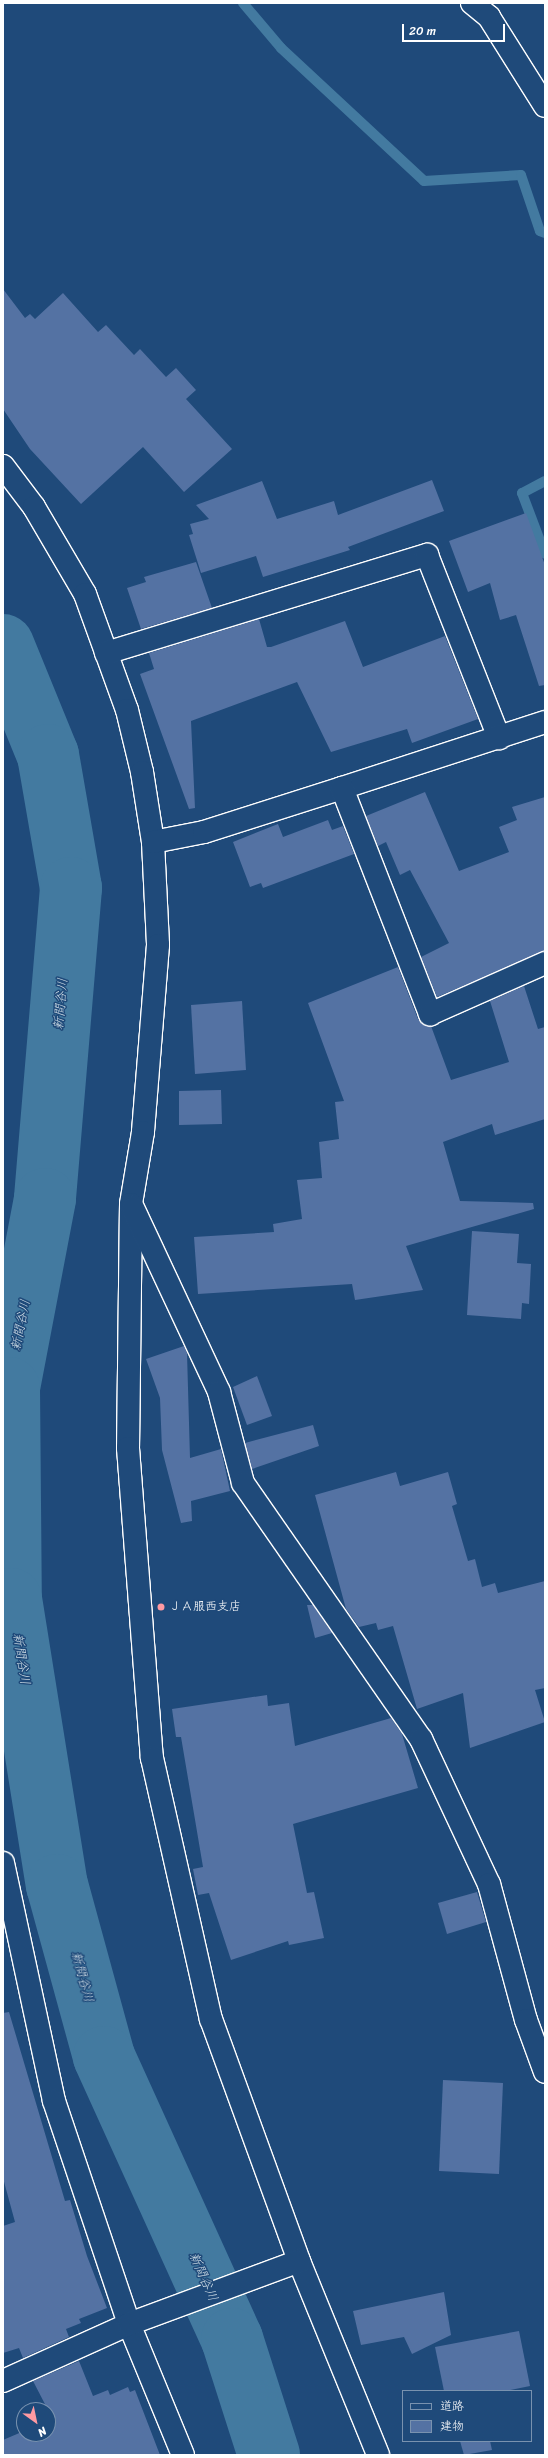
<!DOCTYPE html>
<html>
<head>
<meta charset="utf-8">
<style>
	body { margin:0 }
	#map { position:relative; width:548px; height:2458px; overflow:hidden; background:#1f4a7a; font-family:Sriracha,"Klee One",sans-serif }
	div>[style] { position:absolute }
	.stream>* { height:10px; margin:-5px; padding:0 5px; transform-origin:5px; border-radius:5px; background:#437aa0 }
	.river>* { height:62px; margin:-31px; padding:0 31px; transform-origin:31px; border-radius:31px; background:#437aa0 }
	.building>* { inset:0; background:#5472a3 }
	.roads { filter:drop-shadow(1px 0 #fff) drop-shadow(-1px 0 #fff) drop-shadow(0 1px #fff) drop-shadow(0 -1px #fff) }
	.minor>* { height:22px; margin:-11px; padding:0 11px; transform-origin:11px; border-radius:11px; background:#1f4a7a }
	.dots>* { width:11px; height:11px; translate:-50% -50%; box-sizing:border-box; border:2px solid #1f4a7a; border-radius:50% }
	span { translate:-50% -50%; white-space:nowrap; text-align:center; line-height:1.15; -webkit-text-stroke:3px #1f4a7a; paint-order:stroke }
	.poi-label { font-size:12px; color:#fff }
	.left { translate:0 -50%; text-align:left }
	.water-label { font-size:13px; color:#d0dee7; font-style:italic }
	.frame { position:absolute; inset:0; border:4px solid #fff; pointer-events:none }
	.legend { position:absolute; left:402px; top:2390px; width:130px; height:52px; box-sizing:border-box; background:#1f4a7a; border:1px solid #7992af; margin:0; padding:5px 7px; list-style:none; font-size:12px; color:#fff }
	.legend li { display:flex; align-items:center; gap:8px; height:20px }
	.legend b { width:20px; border:1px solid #7992af }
	.north { position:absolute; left:16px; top:2402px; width:40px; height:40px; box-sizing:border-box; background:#1f4a7a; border:1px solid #7992af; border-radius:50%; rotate:147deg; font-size:11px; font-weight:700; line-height:16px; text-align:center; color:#fff }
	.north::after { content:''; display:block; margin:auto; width:14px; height:18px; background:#ff9aa2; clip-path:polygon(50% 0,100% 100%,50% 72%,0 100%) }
	.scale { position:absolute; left:402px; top:24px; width:103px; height:18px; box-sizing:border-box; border:2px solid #fff; border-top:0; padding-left:5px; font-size:12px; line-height:14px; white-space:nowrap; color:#fff; -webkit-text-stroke:3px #1f4a7a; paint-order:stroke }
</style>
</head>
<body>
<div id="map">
	<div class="stream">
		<i style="left:243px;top:3px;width:59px;rotate:49.8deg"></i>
		<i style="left:281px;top:48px;width:195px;rotate:42.9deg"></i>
		<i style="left:424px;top:181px;width:97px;rotate:-3.5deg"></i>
		<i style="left:521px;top:175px;width:59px;rotate:71.3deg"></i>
		<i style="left:540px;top:231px;width:5px;rotate:22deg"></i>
		<i style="left:545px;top:481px;width:26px;rotate:152deg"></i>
		<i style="left:522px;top:493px;width:65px;rotate:69.3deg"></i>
	</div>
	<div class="river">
		<i style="left:3px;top:645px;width:119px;rotate:67.8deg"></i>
		<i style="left:48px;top:755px;width:135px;rotate:80.2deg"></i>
		<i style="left:71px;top:888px;width:312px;rotate:94.8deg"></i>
		<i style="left:45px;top:1199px;width:192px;rotate:100.8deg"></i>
		<i style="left:9px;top:1388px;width:211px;rotate:89.5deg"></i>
		<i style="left:11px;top:1599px;width:290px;rotate:80.9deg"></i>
		<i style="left:57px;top:1885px;width:178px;rotate:74.7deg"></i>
		<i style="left:104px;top:2057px;width:310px;rotate:65.6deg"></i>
		<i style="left:232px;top:2339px;width:122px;rotate:72.3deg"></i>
	</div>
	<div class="building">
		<i style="clip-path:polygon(3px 289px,25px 318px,30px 314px,35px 319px,63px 293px,98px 332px,106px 325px,134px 355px,140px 349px,166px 377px,176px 368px,196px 390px,186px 399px,232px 449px,184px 492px,143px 447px,81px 504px,30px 449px,3px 409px)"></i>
		<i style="clip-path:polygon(432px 480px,444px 511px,348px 547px,350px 550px,263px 577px,256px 556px,201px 573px,189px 535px,193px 534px,190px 524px,209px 519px,196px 505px,262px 481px,277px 519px,334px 501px,338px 515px)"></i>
		<i style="clip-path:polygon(526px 513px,545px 565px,545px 685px,539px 686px,516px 615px,500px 620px,490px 583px,468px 592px,449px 541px)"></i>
		<i style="clip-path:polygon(196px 562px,212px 608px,141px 629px,127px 588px,146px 582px,144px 577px)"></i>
		<i style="clip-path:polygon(259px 619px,267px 647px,271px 647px,345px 621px,363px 667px,445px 636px,478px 719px,412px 743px,407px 729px,331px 752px,297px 682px,191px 721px,195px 808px,189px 809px,140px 674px,154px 669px,149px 653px)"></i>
		<i style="clip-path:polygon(425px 792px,459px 871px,509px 852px,499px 827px,517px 820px,512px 807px,545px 797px,545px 951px,437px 997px,421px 957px,449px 943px,410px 870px,400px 875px,386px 842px,378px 846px,366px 816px)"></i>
		<i style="clip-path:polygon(328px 820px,332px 830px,343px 826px,354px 854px,263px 888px,261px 883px,250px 887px,233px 842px,278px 824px,283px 837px)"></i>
		<i style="clip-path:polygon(398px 967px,418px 1019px,423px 1024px,431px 1026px,451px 1080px,509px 1062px,490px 1001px,524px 986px,538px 1029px,545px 1027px,545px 1119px,495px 1135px,492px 1124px,443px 1142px,460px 1201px,533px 1203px,534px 1209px,406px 1246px,423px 1290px,355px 1300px,352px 1284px,198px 1294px,194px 1237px,274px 1232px,273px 1224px,302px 1219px,297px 1180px,322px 1178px,319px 1142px,339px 1139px,335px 1102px,344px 1101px,308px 1003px)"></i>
		<i style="clip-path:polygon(242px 1001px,246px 1070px,195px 1074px,191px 1005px)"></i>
		<i style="clip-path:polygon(221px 1090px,222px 1124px,179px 1125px,179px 1091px)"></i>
		<i style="clip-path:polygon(472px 1231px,519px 1234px,517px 1263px,531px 1264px,529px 1304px,522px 1303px,521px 1319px,467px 1315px)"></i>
		<i style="clip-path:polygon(184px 1346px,187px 1353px,190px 1458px,221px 1449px,230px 1491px,191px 1501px,192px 1521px,181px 1523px,162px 1450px,160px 1398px,146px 1359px)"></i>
		<i style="clip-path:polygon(257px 1376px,272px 1416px,247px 1425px,233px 1387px)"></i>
		<i style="clip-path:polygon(313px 1425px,319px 1446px,252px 1469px,245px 1443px)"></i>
		<i style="clip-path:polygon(396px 1472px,400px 1486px,448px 1472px,457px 1504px,452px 1506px,468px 1561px,475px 1559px,482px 1587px,495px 1583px,498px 1593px,545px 1581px,545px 1688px,535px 1690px,545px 1722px,470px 1748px,463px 1693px,417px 1709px,393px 1626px,378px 1630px,376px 1623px,359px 1627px,346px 1609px,315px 1495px)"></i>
		<i style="clip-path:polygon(307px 1605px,313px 1605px,332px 1633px,315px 1638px)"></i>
		<i style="clip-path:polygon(267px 1695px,268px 1706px,289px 1703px,295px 1746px,391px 1718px,402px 1734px,418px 1788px,293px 1824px,307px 1893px,314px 1892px,324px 1938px,289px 1945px,288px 1941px,231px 1960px,209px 1893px,198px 1895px,193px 1869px,203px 1867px,181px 1737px,176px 1737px,172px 1709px)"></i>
		<i style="clip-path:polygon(477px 1892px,486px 1922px,447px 1934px,438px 1903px)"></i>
		<i style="clip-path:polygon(9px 2012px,65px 2201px,70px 2200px,87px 2256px,107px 2308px,79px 2319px,81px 2323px,66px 2329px,69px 2337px,23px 2358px,19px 2348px,3px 2353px,3px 2226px,15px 2222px,3px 2178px,3px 2013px)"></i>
		<i style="clip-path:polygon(443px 2080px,503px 2083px,499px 2174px,439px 2171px)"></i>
		<i style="clip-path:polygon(444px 2292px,451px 2335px,412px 2354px,404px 2337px,361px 2345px,353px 2311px)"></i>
		<i style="clip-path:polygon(519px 2331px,530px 2386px,506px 2391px,444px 2391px,435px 2347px)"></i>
		<i style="clip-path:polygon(79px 2361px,93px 2396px,108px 2390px,110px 2395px,128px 2387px,130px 2392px,135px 2390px,160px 2455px,3px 2455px,3px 2440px,24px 2431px,24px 2434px,48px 2434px,48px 2410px,33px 2381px)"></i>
		<i style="clip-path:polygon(460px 2441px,490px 2441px,492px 2450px,464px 2455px)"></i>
	</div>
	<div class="roads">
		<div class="minor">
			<i style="left:472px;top:3px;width:22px;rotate:39deg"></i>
			<i style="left:489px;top:17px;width:105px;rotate:57.8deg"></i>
			<i style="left:3px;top:466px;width:51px;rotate:52.9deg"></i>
			<i style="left:34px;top:507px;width:101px;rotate:59.6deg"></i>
			<i style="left:85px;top:594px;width:123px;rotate:70.1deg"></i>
			<i style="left:127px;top:710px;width:64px;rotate:76.4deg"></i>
			<i style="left:142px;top:772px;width:71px;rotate:81.1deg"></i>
			<i style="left:153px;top:842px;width:103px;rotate:87.2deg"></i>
			<i style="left:158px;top:945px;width:188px;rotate:94.6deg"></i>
			<i style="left:143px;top:1132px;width:73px;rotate:99.5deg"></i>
			<i style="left:131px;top:1204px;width:244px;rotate:90.7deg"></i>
			<i style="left:128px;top:1448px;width:311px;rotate:85.6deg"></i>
			<i style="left:152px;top:1758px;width:268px;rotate:77.3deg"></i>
			<i style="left:211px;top:2019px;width:258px;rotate:70deg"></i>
			<i style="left:299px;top:2261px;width:209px;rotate:67.8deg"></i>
			<i style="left:106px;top:653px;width:336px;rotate:-17deg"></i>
			<i style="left:427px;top:555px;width:197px;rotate:68.5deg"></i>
			<i style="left:342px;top:788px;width:213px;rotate:-18deg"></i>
			<i style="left:153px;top:842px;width:52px;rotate:-11.1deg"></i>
			<i style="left:204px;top:832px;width:145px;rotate:-17.7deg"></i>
			<i style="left:342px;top:788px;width:243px;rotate:68.7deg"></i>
			<i style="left:430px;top:1014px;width:126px;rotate:-23.9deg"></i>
			<i style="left:133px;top:1208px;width:203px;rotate:64.9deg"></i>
			<i style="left:219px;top:1392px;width:94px;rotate:75.2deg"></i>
			<i style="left:243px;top:1483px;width:312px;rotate:55.2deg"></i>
			<i style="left:421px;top:1739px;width:160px;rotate:64.9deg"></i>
			<i style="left:489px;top:1884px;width:141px;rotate:74.8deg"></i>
			<i style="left:526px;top:2020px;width:55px;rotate:69.9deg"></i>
			<i style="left:3px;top:1863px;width:243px;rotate:77.9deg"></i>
			<i style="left:54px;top:2101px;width:235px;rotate:71.4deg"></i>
			<i style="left:129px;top:2324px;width:142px;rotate:67.6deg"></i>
			<i style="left:3px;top:2381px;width:138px;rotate:-24.3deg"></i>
			<i style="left:129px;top:2324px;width:181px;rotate:-20.3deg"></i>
		</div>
	</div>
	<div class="dots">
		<i style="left:161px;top:1607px;background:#ff9aa2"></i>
	</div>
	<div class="poi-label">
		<span class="left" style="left:169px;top:1607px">ＪＡ服西支店</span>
	</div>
	<div class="water-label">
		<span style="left:61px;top:1004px;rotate:-85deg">新間谷川</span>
		<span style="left:21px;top:1325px;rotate:-79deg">新間谷川</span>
		<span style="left:21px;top:1659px;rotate:81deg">新間谷川</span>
		<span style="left:82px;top:1977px;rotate:75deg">新間谷川</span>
		<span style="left:203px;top:2277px;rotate:66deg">新間谷川</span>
	</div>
	<div class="frame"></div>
	<ul class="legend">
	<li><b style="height:5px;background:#1f4a7a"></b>道路</li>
	<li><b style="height:11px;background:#5472a3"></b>建物</li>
	</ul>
	<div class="north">N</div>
	<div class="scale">20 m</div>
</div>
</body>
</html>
